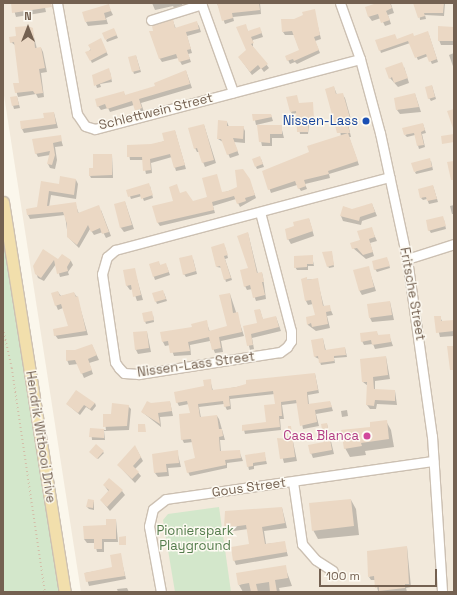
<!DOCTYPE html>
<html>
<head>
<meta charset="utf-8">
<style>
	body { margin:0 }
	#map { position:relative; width:457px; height:595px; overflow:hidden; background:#fbf7ec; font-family:"Space Grotesk",sans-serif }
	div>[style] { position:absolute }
	.residential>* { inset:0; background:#f2e9db }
	.green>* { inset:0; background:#d3e7cb }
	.shadow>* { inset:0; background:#0003 }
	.building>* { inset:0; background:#ebd8c4 }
	.path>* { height:1.5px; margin-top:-0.75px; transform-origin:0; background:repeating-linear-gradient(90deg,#d3bea9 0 1px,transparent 0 4px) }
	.roads { filter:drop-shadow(1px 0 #ccc0b2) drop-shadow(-1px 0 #ccc0b2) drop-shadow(0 1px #ccc0b2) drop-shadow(0 -1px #ccc0b2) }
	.minor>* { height:9px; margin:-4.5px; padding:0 4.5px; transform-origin:4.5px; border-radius:4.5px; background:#fff }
	.major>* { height:11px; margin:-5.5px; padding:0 5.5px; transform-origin:5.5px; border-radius:5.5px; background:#f2dfac }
	.dots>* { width:11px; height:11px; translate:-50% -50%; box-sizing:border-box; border:2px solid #fdfaf2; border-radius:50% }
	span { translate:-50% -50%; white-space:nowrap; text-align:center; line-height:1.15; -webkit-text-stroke:3px #fdfaf2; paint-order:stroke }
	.street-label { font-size:13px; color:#746151 }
	.transit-label { font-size:13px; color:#164399 }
	.right { translate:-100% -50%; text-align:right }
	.hotel-label { font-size:13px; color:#b23c85 }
	.park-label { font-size:13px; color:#557d4d }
	.frame { position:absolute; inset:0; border:4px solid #746151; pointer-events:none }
	.north { position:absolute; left:8px; top:8px; width:40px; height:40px; -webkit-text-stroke:3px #fdfaf2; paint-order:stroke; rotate:0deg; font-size:11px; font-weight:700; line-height:16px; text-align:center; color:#746151 }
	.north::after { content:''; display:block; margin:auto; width:14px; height:18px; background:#746151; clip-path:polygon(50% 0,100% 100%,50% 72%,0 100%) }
	.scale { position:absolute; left:319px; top:569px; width:118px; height:18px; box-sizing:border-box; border:2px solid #746151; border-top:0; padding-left:5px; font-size:12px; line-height:14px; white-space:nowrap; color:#746151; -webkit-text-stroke:3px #fdfaf2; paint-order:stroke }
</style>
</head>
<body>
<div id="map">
	<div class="residential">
		<i style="clip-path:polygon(3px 3px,454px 3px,454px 592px,81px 592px,3px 89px)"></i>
	</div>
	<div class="green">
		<i style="clip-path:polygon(3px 241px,8px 267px,65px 592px,3px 592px)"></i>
		<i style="clip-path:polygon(219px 507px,231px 592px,175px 592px,163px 520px,168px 514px)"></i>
	</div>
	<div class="shadow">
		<i style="clip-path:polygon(8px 3px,44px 3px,46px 12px,16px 17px,12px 3px)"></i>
		<i style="clip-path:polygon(152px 3px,182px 3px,183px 8px,176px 11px,173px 6px,155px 10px)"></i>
		<i style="clip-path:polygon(217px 3px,260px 3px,261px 14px,233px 17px,234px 21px,225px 24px)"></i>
		<i style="clip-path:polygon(380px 3px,391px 4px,394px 13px,388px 15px,391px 24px,385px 26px,381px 18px,372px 21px,369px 17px,366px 8px)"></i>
		<i style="clip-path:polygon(418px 3px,445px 3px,444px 16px,425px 15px,426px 19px,420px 20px)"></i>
		<i style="clip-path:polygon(108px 5px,113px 15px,106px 18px,108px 24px,88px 26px,86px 22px)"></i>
		<i style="clip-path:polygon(314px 11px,321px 39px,315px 41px,320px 53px,297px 64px,295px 62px,290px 64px,288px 60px,300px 51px,294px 35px,285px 35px,283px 32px)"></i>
		<i style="clip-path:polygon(173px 21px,176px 29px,197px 23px,199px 26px,201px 32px,187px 36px,192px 53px,188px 54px,191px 62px,182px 65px,178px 58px,162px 62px,160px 59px,150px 32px,154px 32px)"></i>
		<i style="clip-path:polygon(454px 28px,454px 45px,441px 45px,439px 40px)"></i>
		<i style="clip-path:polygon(32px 29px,37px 49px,41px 48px,43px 52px,47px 72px,41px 73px,44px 97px,38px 98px,36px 94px,18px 97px,14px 84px,20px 83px,16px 46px,11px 42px)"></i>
		<i style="clip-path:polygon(247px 29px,248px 32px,261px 31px,263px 37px,253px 40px,253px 47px,269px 68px,264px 72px,261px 68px,252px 75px,239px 57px,247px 51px)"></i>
		<i style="clip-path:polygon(115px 32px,118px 38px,107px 42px,106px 40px)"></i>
		<i style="clip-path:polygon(429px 35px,438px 62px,432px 64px,428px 56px,418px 60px,410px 43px,381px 53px,380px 50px,397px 40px)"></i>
		<i style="clip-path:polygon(100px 40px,108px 55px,92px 63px,87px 53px)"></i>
		<i style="clip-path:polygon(454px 53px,454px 69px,449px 55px)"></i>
		<i style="clip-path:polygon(136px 56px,141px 72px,134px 74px,133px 71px)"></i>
		<i style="clip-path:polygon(404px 67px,409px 83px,398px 87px,390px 78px)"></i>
		<i style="clip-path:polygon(186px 71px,192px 88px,141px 103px,144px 112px,138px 114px,134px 105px,110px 112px,108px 108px,101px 110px,98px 106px,123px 92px,126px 96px,156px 87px)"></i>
		<i style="clip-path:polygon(110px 72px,112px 82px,100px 84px,101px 87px,97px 88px,93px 76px)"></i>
		<i style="clip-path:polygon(432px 86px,436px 99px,431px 101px,429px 98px)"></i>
		<i style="clip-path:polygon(334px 87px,337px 95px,342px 94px,345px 98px,352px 123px,348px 124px,351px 137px,349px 137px,359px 165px,329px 174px,330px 178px,305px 184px,307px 189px,301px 191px,297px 185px,271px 193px,263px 172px,311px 153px,341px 137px)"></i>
		<i style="clip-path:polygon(415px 94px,421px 112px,400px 114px,397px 110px)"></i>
		<i style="clip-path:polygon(17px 97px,20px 108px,14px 109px,11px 98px)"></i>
		<i style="clip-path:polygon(312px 103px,314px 123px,309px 124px,308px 134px,300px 134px,297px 113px,292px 114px,291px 112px,299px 104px)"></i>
		<i style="clip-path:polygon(54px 113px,58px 128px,24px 133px,22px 129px)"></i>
		<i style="clip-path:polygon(254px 115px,271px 115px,273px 121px,256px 125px)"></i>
		<i style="clip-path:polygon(227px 122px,229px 127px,243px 127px,245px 131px,245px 143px,234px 142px,239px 155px,230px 158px,223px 142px,218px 139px)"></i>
		<i style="clip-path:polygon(423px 124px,426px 133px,422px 134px,425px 147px,419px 149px,415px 135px,407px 137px,405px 135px)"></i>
		<i style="clip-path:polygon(204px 125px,216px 163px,205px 167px,199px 152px,197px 152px,195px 148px)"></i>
		<i style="clip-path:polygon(258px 126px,281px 126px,284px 138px,272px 138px,272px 146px,262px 146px)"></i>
		<i style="clip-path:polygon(175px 131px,186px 169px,176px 171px,172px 157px,151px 163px,152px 173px,146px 174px,143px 160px,130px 160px,128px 146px,151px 145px,165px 141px)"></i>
		<i style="clip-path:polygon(60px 136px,63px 146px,55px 147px,57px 160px,55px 169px,50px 168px,48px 164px,50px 155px,38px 157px,36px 153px)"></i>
		<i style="clip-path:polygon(112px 155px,113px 178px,91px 178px,90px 176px,94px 169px)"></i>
		<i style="clip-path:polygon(261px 159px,264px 167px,257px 169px,256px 167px)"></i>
		<i style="clip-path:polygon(431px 161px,433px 170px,416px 174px,415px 172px)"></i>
		<i style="clip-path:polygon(249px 179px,256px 198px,240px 207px,236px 199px,213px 206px,215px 213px,160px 226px,158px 223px,154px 207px,174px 202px,180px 194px,193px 202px,238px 188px)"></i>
		<i style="clip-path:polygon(76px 180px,78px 184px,76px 199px,51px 195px,49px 207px,75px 203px,79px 214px,101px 210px,111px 236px,106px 238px,103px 232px,94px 235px,90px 229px,79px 248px,68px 237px,65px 215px,30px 219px,28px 215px,38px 208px,42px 183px,59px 185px)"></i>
		<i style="clip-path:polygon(150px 186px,153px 198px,144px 201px,142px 196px,131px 199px,128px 191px)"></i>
		<i style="clip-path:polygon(433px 186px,438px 202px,429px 204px,427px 199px,423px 200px,421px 198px)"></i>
		<i style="clip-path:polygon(125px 202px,134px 229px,124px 232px,121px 228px)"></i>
		<i style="clip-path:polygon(372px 204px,377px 216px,362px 221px,361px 225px,343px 221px,341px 216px,344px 207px,352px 210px)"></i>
		<i style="clip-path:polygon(454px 205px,454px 214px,452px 214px,450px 206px)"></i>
		<i style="clip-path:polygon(309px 219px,314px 236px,291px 244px,288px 239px,295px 227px)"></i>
		<i style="clip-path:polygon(444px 220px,446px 229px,431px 233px,429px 230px)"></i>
		<i style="clip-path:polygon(371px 228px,377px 241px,370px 243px,374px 256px,366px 259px,353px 248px)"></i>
		<i style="clip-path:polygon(248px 233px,258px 274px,262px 273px,263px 277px,266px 299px,256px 301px,252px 289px,247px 290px,245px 286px,250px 269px)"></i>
		<i style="clip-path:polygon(225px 247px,228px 258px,225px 259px,232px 280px,226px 282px,222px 268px,217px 267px,212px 248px)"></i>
		<i style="clip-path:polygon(43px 250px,58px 261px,62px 255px,71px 261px,73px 265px,68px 272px,69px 275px,60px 277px,56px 264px,44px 281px,38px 278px,36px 273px)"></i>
		<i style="clip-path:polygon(332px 255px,334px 267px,329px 268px,328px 266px)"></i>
		<i style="clip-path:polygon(312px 256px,314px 266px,308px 266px,308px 270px,297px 270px,295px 267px)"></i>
		<i style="clip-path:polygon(193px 259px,197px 274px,186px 277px,184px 274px)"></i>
		<i style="clip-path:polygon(388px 261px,390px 268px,377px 272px,375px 269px)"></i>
		<i style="clip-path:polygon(158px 262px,161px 266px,167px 267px,170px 275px,155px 280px,150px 265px)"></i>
		<i style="clip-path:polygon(368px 267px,376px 291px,362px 295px,359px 290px)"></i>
		<i style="clip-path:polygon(134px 269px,143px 300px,137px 301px,133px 289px,130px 290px,127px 286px)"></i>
		<i style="clip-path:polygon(317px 279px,324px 307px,329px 306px,333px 315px,327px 316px,330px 328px,316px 331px,308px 325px,307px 318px,316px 316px,313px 304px,308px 305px,306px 301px,302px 280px)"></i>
		<i style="clip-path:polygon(58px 292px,61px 296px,74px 293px,77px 297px,88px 335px,58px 339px,55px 335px,69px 327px,63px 308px,58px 310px,56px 305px)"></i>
		<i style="clip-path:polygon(164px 293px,167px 301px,157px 304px,153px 294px)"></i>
		<i style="clip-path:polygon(230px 294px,244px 336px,221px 341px,223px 352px,215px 353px,210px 341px,190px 345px,191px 355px,174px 356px,170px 345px,165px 346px,163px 342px,161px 333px,193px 328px,206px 321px,210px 332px,228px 327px)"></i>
		<i style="clip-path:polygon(390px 302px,394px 320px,372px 322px,370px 318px)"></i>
		<i style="clip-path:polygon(260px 310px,263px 320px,276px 317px,281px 331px,252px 338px,254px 349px,250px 350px,244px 327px,258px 324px)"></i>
		<i style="clip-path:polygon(153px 315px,154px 322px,146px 324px,145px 321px)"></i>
		<i style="clip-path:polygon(435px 317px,440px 317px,442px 321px,454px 321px,454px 336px,440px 337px)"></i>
		<i style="clip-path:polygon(147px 332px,151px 352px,138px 354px,136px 350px)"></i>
		<i style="clip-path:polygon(376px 332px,379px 336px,389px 335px,393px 346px,375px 349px,373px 344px,364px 345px,362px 341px)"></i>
		<i style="clip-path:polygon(323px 339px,326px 351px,345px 348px,347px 357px,334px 358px,335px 363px,321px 365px,319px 359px,315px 357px)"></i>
		<i style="clip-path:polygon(92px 345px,99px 360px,89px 363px,93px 374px,84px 378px,78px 364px,69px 365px,67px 360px,75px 351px)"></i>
		<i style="clip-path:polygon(386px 357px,390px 379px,375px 381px,375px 390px,395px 391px,397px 405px,377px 404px,376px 409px,370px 409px,367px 405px,368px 386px,363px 382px)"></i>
		<i style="clip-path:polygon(315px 374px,319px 393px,308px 395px,309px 405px,330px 402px,333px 411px,316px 414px,319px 426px,303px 429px,298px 403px,282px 405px,284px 419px,280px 419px,281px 430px,245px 434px,243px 426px,267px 423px,276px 405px,275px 394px,230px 399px,231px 409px,227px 410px,224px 404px,199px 407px,201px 418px,217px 416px,219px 419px,225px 440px,220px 440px,221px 452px,239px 451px,243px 461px,227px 463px,227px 468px,190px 476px,188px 472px,196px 459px,193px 442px,184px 443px,182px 439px,191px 414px,189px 404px,179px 406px,177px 402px,205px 387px,210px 380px,213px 391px)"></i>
		<i style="clip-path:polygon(170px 402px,173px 416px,160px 417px,161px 427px,142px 412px)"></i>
		<i style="clip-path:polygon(95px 403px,96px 406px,92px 411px,86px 407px,80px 415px,67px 404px)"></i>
		<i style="clip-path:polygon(128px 406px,131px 409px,129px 430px,104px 431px,105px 440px,92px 440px,91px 429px,106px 430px,104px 415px,112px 416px)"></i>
		<i style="clip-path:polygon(347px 410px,348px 416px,342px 417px,341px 411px)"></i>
		<i style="clip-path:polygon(386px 421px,391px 430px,394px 447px,365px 451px,366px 455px,350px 457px,345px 448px,371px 428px)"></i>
		<i style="clip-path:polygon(327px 424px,334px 454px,313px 458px,311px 453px,325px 443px)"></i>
		<i style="clip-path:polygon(290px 427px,297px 461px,284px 463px,278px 440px,288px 440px)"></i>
		<i style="clip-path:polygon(96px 445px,104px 453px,98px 459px,91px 453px)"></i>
		<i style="clip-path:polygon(137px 450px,143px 461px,135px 469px,141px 476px,135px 483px,118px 465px)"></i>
		<i style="clip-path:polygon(177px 451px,181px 467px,168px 468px,169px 476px,158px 477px,155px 473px)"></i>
		<i style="clip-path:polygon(264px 453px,267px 464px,254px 466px,254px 469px,249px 470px,246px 456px)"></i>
		<i style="clip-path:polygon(104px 485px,122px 491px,125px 495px,110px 511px,101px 500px,109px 492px)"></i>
		<i style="clip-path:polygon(351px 500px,356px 509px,359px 535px,318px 539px,313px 530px)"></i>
		<i style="clip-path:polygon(94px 501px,94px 510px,89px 509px,87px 507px)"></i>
		<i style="clip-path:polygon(282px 508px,287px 528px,264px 531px,266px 544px,284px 542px,288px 556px,236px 565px,234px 560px,250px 545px,248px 529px,227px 532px,225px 528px)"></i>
		<i style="clip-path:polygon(116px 520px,118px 542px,104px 542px,104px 552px,97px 552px,95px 543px,87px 543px,84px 539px)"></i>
		<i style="clip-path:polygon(407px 547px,411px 587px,406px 588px,407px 592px,378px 591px,375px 580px,371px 580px,369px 577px)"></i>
		<i style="clip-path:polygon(120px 554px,126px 579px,89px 586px,85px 573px,113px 568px)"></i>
		<i style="clip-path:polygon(285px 567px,292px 586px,279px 588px,280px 592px,243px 592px,239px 585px)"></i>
		<i style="clip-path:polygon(127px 588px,129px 592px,118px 592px,117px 589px)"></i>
	</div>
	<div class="building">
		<i style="clip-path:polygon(11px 3px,51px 3px,52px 7px,12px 13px)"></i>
		<i style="clip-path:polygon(217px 3px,259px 3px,260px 10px,232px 13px,233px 18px,222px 21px)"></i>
		<i style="clip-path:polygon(377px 3px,390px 3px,392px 8px,386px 11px,390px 20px,381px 23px,378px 14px,368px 17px,365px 7px)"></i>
		<i style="clip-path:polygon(413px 3px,444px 3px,443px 13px,424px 13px,425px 16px,418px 18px)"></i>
		<i style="clip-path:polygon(109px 4px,111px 11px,104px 13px,106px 20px,85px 22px,82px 12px)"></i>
		<i style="clip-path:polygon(315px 9px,320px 35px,314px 37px,319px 50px,294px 61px,293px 59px,287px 61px,285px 56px,299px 50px,292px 31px,282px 32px,281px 19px,294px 19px,303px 15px,302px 12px)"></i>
		<i style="clip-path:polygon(173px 19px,175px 28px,197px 21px,199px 29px,186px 32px,191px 49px,187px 50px,190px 59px,179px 62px,176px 54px,159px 59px,149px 31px,153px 31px,152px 26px)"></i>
		<i style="clip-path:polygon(246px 24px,248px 31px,260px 27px,262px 33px,251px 37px,254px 43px,251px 44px,268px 64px,261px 69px,258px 65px,250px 72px,238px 57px,246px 50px,236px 27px)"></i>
		<i style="clip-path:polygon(28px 26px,33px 28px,35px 48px,41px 47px,45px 68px,39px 69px,43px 93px,35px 94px,33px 91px,15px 93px,13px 83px,19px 83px,14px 42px,10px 43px,9px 37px,16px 36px,15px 27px)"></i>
		<i style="clip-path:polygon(438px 26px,454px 27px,454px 41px,438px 41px)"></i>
		<i style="clip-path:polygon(114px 28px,117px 35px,105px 40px,102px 33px)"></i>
		<i style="clip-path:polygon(428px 31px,437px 59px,429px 62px,426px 54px,415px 58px,408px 41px,379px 51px,375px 40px,395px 34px,397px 39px,413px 33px,414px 36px)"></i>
		<i style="clip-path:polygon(101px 38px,107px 52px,90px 61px,85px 52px,91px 50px,88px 45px)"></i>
		<i style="clip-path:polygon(136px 55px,140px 70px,132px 72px,128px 57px)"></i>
		<i style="clip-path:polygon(402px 62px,408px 78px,394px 83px,392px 77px,389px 79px,385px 68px)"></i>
		<i style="clip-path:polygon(109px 68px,112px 79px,94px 86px,92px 75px)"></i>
		<i style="clip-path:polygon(186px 70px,190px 84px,139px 99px,142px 108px,135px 111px,132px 101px,107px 109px,105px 104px,97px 107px,95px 99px,124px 91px,125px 95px,155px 86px,154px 83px)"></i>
		<i style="clip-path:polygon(432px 85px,435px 97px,428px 99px,425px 87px)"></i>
		<i style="clip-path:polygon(334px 86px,336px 94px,343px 93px,350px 118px,346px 119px,350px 133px,337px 133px,325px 89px)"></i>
		<i style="clip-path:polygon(415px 93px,419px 107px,396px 110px,394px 98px)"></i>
		<i style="clip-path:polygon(297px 95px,299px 103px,313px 102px,314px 121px,308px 121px,308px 132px,297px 132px,296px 111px,290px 112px,286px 97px)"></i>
		<i style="clip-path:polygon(17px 96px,19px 105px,12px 106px,10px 97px)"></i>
		<i style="clip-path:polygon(454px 109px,454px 128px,453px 128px,447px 111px)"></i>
		<i style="clip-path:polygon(54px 112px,56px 124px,21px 129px,20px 121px,44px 118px,43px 113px)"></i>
		<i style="clip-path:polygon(252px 114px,271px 114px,272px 117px,253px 121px)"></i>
		<i style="clip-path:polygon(218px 120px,227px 121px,227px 126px,244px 126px,243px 139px,233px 138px,238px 151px,227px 155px,221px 139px,217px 139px)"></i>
		<i style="clip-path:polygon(423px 123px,425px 130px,421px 132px,424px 145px,417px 146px,414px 133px,404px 135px,402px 128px)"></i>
		<i style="clip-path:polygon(204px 124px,214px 160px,202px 163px,197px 148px,194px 149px,188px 128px)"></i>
		<i style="clip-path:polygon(257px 125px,282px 125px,282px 134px,270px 134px,270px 143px,259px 142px)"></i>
		<i style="clip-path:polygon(175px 130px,185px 165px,174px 168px,170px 154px,150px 159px,151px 170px,143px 171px,142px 157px,127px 157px,127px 145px,151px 144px,164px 141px,162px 133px)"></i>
		<i style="clip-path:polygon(348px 133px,358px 161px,328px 171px,329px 174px,304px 180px,306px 186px,298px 189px,295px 181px,268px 190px,262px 171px,309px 152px,307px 146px)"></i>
		<i style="clip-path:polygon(454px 134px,454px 142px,442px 144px,441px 136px)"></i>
		<i style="clip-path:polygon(61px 135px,62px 141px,53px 143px,55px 155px,52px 165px,47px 164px,50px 151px,35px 154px,32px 139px)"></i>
		<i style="clip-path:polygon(93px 154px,112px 154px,112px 175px,89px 176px,89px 168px,93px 168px)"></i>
		<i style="clip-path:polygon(260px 156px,263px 164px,255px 167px,252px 159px)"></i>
		<i style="clip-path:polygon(430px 158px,432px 167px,414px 172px,411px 163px)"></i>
		<i style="clip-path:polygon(454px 161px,454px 180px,451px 180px,447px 162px)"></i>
		<i style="clip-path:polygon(243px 169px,250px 179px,255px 195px,245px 198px,246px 201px,237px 204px,234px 196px,212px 202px,214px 210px,157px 223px,152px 206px,173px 201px,169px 187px,177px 184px,180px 193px,186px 191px,193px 201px,207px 197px,202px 178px,217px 174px,222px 192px,228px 191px,237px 187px,235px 170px)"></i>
		<i style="clip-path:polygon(60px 176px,76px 179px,74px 195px,49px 191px,47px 206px,76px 202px,78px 213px,99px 205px,109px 232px,102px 234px,100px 228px,91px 232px,88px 225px,77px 245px,67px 237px,67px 224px,63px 212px,27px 215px,26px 209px,37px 207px,41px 181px,59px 184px)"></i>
		<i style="clip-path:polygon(149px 183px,153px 195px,141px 199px,140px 194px,128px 197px,126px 190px)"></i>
		<i style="clip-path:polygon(433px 185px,437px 199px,427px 201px,426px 197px,420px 198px,418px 189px)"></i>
		<i style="clip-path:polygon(125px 201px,132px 225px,120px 228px,114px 204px)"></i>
		<i style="clip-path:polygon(372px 203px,375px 212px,360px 217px,359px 221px,340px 216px,343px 206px,352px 209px)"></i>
		<i style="clip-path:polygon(443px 216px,446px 226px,428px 231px,426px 220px)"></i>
		<i style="clip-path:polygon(309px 218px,313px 231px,287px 240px,285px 229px,294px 226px,293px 222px)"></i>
		<i style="clip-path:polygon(372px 227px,375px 237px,369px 239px,373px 252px,363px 255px,357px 248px,352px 249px,350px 243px,360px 240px,357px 231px)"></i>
		<i style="clip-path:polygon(248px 232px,257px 273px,262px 272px,264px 282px,262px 282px,265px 295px,253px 298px,250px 285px,244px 287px,240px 270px,248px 268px,237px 236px)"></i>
		<i style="clip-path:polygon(224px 243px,228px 255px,224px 256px,231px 278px,224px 280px,220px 266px,216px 267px,211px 247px)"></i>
		<i style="clip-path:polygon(43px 249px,58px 259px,62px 254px,71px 260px,67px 267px,68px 271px,57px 274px,54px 260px,41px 278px,35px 274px,33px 266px)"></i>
		<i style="clip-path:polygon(332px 251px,334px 265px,327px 267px,322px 252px)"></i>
		<i style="clip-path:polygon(192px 255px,196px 271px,183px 275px,179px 258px)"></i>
		<i style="clip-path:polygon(313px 255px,313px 264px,307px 264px,307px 267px,294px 268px,294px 256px)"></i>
		<i style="clip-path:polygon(387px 257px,390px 266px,374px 270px,372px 261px)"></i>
		<i style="clip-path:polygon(159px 261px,160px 265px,166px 263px,169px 272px,153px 277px,149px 264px)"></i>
		<i style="clip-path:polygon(369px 266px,374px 287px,359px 291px,353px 270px)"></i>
		<i style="clip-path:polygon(135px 268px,141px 295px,133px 297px,131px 285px,126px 286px,123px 270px)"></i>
		<i style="clip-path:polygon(307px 277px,307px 280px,318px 278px,323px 306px,330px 305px,331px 311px,326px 312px,328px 324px,312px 327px,311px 323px,307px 325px,306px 317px,315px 315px,311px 300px,305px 301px,301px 279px)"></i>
		<i style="clip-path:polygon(163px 290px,166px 299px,155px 302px,152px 293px)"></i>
		<i style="clip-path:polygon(58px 291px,60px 296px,74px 292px,76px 297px,78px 296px,86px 331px,54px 336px,53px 329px,68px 326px,61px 304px,55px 306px,51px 293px)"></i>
		<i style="clip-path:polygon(230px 293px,233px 313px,238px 312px,242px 332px,219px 337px,221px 348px,212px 350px,209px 337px,188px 342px,190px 351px,170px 353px,168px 341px,162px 342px,160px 332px,192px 327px,191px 324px,207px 320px,209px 331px,227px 326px,219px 295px)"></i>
		<i style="clip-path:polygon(390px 301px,392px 315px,369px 318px,367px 304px)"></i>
		<i style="clip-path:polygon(260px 309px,263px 319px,276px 316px,279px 327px,251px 334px,253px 345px,247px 346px,243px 326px,257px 323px,254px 310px)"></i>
		<i style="clip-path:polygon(152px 311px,154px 320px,144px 322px,142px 313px)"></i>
		<i style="clip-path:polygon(434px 316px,441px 316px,441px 321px,454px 320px,454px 331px,436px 333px)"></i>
		<i style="clip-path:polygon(147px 331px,149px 348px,135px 350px,133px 332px)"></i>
		<i style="clip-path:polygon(377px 331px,378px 335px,390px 334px,391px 342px,372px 345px,371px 340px,361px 342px,360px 333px)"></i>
		<i style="clip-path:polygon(323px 338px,325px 350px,345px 347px,346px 355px,334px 356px,334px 361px,319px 363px,318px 356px,314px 357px,311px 340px)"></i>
		<i style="clip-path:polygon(92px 344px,97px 355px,88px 359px,92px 370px,81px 374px,75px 360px,66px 361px,66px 350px,75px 350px)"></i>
		<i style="clip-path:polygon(447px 346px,454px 346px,454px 370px,450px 370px)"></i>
		<i style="clip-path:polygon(386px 356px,388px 375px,373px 377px,374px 389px,395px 390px,395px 401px,375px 400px,374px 406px,366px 405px,367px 382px,362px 382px,360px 359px)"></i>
		<i style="clip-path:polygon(315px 373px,318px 390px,307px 392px,308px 404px,330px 401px,332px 407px,315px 410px,317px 422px,300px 426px,296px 400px,281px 402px,282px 416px,279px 416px,280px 427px,242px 431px,242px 425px,266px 422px,264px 405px,275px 404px,273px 391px,229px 396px,230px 406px,224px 407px,223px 401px,198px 404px,200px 417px,217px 415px,219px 429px,222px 429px,223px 436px,219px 437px,220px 451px,240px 450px,241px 458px,225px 460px,226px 465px,187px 473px,184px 461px,195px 458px,191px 439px,181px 440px,179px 414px,190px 413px,187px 401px,176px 403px,174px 392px,204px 386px,203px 380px,211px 379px,212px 390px,236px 387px,246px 384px,246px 380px)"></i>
		<i style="clip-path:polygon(76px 390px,95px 403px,90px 409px,84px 405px,78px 413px,66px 404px)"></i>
		<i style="clip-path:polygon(147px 401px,151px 403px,170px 401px,172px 411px,158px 413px,160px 424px,141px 412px)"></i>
		<i style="clip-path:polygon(112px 403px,129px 405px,127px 426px,103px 427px,103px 414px,111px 414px)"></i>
		<i style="clip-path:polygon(387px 420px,389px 439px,361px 443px,362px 446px,344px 449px,341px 430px,370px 427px,370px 422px)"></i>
		<i style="clip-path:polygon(327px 423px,332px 450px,310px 454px,308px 445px,324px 442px,321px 424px)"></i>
		<i style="clip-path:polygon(138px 424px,145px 424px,146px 432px,138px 432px)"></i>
		<i style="clip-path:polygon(288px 426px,291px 426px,295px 457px,280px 459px,277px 438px,287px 439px)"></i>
		<i style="clip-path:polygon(90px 428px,104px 429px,104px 438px,89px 437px)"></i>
		<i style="clip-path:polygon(96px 444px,104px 451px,97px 459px,89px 452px)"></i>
		<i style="clip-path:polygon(135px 445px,141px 457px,133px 466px,139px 472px,132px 479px,117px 465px)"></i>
		<i style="clip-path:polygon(178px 450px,179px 463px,166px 464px,167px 472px,154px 473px,152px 454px)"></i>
		<i style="clip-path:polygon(265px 452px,266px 461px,253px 463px,253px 466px,247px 467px,245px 455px)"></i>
		<i style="clip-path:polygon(109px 478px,123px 490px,107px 507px,100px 500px,109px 490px,103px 485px)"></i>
		<i style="clip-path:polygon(88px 499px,94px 500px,93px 508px,86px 507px)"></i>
		<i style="clip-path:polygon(351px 499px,354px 526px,312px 531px,309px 503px)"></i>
		<i style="clip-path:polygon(282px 507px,285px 523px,262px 527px,265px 544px,285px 541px,287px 552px,233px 561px,231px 547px,249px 544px,246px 525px,224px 528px,225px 511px)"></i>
		<i style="clip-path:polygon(106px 519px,116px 519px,116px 539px,102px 539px,102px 549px,94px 549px,94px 539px,84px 539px,83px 526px,106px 525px)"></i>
		<i style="clip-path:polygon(126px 536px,126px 545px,119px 545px,119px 537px)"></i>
		<i style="clip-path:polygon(407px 546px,409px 584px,405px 584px,405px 588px,379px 591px,379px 587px,375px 588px,374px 576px,368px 577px,367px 551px)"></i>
		<i style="clip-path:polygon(121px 553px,125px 576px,86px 582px,84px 573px,112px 567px,110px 555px)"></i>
		<i style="clip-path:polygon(286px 565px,288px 578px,275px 580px,277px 592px,270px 592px,269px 582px,256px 584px,258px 592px,251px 592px,249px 583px,238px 585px,236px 573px)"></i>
	</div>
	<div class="path">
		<i style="left:3px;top:328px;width:41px;rotate:77.3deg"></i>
		<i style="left:12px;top:368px;width:226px;rotate:81.6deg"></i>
	</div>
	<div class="roads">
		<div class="minor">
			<i style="left:57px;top:3px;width:113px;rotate:79.8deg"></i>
			<i style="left:77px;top:114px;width:14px;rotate:56deg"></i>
			<i style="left:85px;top:126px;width:10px;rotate:17deg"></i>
			<i style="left:95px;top:129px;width:274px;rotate:-14.8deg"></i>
			<i style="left:201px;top:3px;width:95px;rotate:70.2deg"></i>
			<i style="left:340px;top:3px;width:59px;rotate:70.3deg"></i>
			<i style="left:360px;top:59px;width:77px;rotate:74.9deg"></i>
			<i style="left:380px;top:133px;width:129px;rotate:77.9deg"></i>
			<i style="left:407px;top:259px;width:179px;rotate:82deg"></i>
			<i style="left:432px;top:436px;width:156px;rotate:86.3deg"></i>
			<i style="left:151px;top:20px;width:53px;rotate:-17.4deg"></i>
			<i style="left:260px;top:212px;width:123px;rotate:75.4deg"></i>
			<i style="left:291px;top:331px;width:10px;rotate:90deg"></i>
			<i style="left:291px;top:341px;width:7px;rotate:124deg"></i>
			<i style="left:287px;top:347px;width:9px;rotate:144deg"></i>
			<i style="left:280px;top:352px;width:143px;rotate:171.1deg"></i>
			<i style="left:139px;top:374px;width:15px;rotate:-176deg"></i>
			<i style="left:124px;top:373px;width:7px;rotate:-135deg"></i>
			<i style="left:119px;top:368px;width:7px;rotate:-124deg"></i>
			<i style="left:115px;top:362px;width:89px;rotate:-98.4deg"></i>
			<i style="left:102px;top:274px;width:18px;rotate:-74deg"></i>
			<i style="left:107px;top:257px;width:11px;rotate:-41deg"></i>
			<i style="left:115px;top:250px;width:284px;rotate:-14.9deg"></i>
			<i style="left:407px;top:259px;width:49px;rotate:-17.7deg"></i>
			<i style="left:293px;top:482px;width:63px;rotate:81.7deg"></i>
			<i style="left:302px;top:544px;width:21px;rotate:49deg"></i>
			<i style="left:316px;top:560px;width:20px;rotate:33deg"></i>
			<i style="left:161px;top:592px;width:67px;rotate:-100.3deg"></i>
			<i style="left:149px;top:526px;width:17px;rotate:-77deg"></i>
			<i style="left:153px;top:509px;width:16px;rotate:-38deg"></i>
			<i style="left:166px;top:499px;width:270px;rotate:-8.1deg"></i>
		</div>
		<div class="major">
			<i style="left:3px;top:202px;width:395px;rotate:81deg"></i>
		</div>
	</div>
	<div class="dots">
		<i style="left:366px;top:121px;background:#1a4fb4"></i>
		<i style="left:367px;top:436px;background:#d1479c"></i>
	</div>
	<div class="street-label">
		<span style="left:156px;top:112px;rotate:-14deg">Schlettwein Street</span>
		<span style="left:412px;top:294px;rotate:80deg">Fritsche Street</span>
		<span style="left:196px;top:365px;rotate:-8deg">Nissen-Lass Street</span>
		<span style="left:40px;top:437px;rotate:81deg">Hendrik Witbooi Drive</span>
		<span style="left:249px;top:488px;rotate:-8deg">Gous Street</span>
	</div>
	<div class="transit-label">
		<span class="right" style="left:358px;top:121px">Nissen-Lass</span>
	</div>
	<div class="hotel-label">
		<span class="right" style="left:359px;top:436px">Casa Blanca</span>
	</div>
	<div class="park-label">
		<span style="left:195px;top:539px">Pionierspark<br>Playground</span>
	</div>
	<div class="frame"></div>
	<div class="north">N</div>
	<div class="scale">100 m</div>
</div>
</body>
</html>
